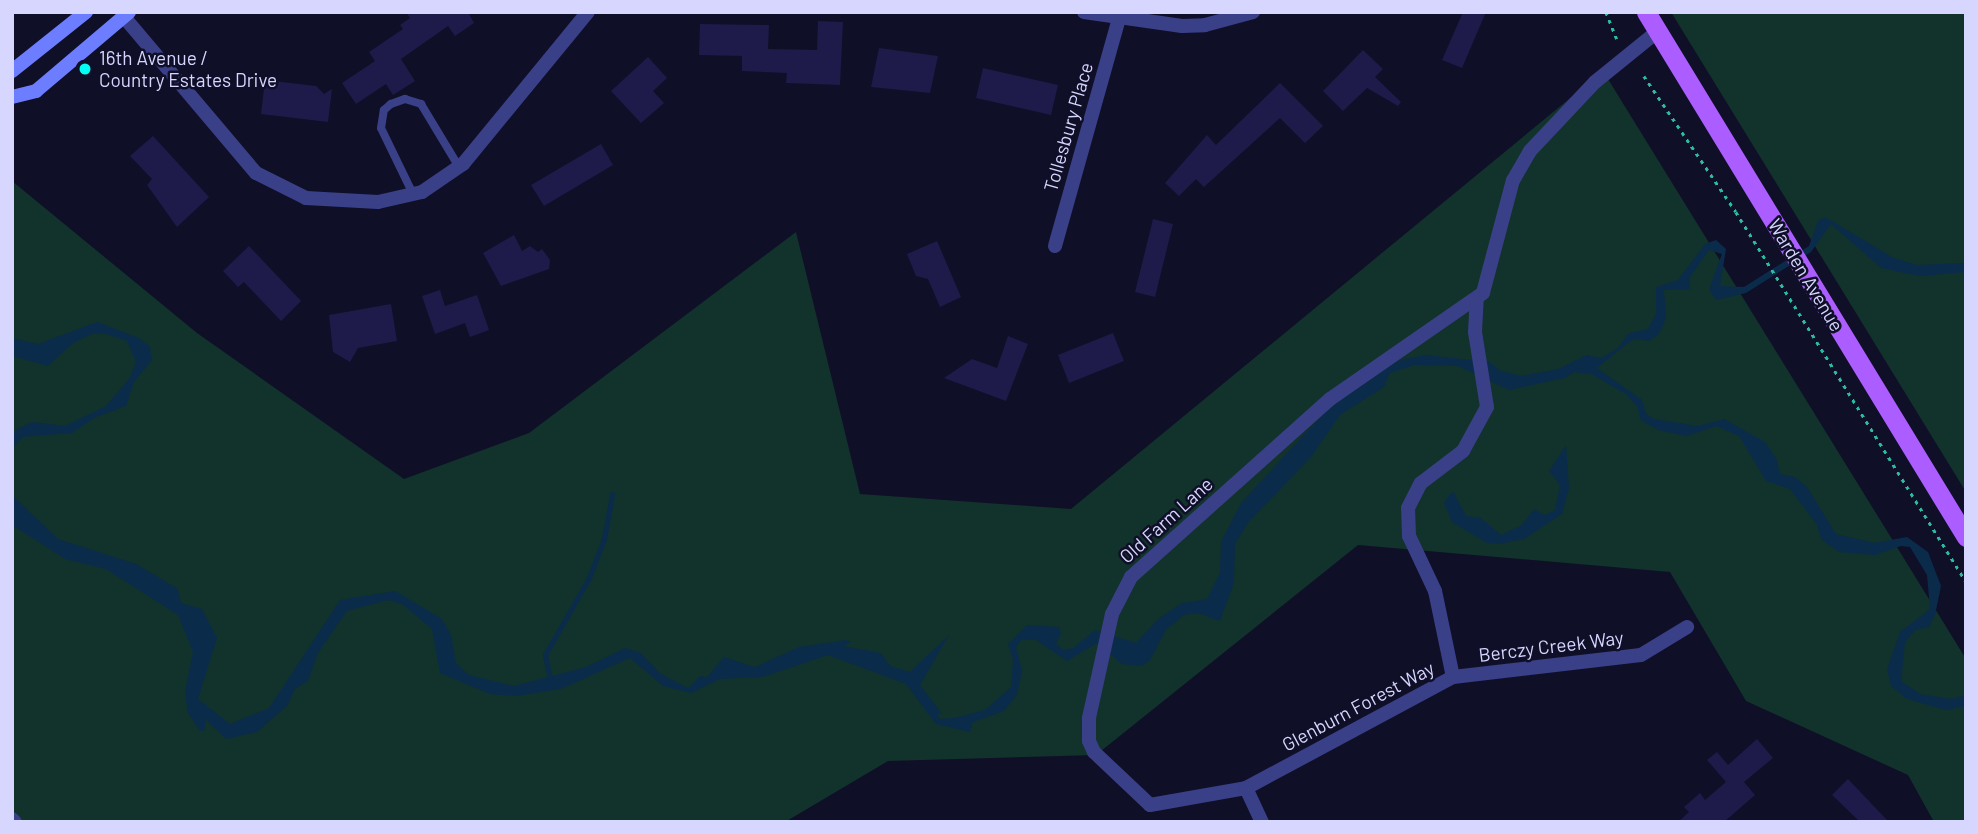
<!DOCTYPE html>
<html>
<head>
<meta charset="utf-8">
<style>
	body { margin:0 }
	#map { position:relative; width:1978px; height:834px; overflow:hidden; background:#100f28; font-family:Barlow,sans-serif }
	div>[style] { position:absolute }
	.green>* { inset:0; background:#12322c }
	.water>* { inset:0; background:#0b2b4b }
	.stream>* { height:4.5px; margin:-2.25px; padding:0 2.25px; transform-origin:2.25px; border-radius:2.25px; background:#0b2b4b }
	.building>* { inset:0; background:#1e1a49 }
	.path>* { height:2.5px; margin-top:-1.25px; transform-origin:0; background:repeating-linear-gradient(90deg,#2cbda1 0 3.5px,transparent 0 8.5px) }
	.service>* { height:8px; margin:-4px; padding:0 4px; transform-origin:4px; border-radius:4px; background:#394088 }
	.minor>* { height:14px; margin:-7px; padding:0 7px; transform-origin:7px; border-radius:7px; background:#394088 }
	.secondary>* { height:14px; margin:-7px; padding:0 7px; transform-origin:7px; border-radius:7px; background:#6d7dff }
	.primary>* { height:19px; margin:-9.5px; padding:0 9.5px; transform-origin:9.5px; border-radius:9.5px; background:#ac5dff }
	.dots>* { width:19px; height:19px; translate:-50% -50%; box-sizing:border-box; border:4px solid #100f28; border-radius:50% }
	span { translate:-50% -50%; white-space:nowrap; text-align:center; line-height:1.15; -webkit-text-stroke:5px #100f28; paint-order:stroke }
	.poi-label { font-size:19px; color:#d6d6ff }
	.left { translate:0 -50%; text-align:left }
	.street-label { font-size:19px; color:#d6d6ff }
	.frame { position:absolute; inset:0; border:14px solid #d6d6ff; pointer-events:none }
</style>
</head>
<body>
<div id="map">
	<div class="green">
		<i style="clip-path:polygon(1671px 12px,1966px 12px,1966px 492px)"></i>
		<i style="clip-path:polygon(1603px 71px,1966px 659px,1966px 822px,1934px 822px,1908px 775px,1746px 701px,1670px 572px,1358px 545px,1096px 755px,888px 761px,785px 822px,12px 822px,12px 181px,197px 333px,404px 479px,529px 433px,796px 232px,860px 494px,1071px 509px)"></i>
	</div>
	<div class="water">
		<i style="clip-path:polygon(1825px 217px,1894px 258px,1917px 265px,1966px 263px,1966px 272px,1919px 276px,1881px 268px,1831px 224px,1811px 252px,1746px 293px,1716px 300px,1709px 289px,1722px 254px,1709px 250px,1690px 277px,1690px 289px,1664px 290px,1666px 318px,1659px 334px,1649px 341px,1633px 339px,1597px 368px,1642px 400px,1646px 414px,1654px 419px,1698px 426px,1724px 419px,1765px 442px,1777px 460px,1780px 474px,1795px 477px,1807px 487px,1836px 534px,1874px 543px,1907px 537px,1928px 552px,1941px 586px,1935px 615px,1929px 627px,1915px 630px,1905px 643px,1901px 681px,1920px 694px,1951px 699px,1966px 695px,1966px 706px,1946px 710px,1907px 699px,1891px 686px,1887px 669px,1900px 632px,1930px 609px,1927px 575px,1910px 547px,1901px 546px,1875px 555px,1839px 552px,1821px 539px,1817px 525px,1790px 489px,1766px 481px,1739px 436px,1716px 426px,1687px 436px,1658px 430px,1641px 420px,1637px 406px,1626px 394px,1591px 374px,1574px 372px,1565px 378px,1509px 390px,1458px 366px,1414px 365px,1390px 373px,1384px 387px,1340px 415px,1311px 457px,1248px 523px,1235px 544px,1234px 583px,1220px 621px,1198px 613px,1184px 615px,1166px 630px,1150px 660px,1141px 666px,1122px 664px,1097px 643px,1067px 661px,1036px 640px,1022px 639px,1016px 647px,1022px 671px,1017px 695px,1004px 711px,973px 722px,970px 732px,936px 724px,906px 684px,828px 655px,763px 677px,720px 679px,691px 693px,663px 686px,630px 658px,561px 689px,516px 696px,490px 694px,440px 673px,432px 629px,402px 604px,388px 600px,347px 611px,318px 653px,308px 681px,295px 689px,287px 706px,257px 732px,226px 739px,206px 720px,204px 731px,200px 731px,188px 713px,185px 692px,193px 652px,178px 615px,106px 569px,65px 559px,12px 525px,12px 495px,58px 539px,136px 564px,178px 589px,181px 603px,202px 609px,217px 638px,198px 699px,230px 724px,269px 708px,340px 600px,395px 591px,442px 619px,451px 635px,456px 663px,469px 675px,514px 686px,586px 667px,625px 648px,641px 653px,661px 674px,688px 688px,700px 676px,707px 677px,724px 657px,755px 667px,799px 647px,846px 640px,851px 642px,843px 646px,881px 653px,890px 666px,910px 672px,949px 635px,920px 685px,942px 714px,936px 713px,940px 719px,955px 718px,985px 710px,1011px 687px,1013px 660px,1008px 644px,1027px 625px,1059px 627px,1061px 633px,1056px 644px,1063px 650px,1073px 648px,1095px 630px,1136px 643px,1158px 619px,1182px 603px,1207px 599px,1220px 573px,1221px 542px,1241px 503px,1325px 412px,1375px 374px,1400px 360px,1426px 355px,1490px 362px,1501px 371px,1522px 376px,1558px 369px,1587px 355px,1601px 358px,1618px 348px,1629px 333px,1648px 329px,1656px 313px,1656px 287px,1678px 280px,1705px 244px,1716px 240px,1726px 249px,1720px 286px,1744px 287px,1809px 246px,1818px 221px)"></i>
		<i style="clip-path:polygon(97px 322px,139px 338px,150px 347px,152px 360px,134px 382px,126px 406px,94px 418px,72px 433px,23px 437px,12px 449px,12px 434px,19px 428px,32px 422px,65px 426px,106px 406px,129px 379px,136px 362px,127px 341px,106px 334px,92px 334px,73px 343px,48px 366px,12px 356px,12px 338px,38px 344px)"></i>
		<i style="clip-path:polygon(1566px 445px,1569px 488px,1562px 514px,1524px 539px,1500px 544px,1487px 543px,1452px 522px,1444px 502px,1453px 491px,1466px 516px,1481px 518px,1501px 535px,1522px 525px,1534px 509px,1545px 515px,1555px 510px,1560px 485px,1549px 471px)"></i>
	</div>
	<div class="stream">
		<i style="left:550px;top:679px;width:25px;rotate:-102deg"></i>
		<i style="left:545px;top:655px;width:89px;rotate:-60.3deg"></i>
		<i style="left:589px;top:578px;width:42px;rotate:-69deg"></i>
		<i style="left:604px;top:539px;width:45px;rotate:-79.7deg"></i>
	</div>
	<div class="building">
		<i style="clip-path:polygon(406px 12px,468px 12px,474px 23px,455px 36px,448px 26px,401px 59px,415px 81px,393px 95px,386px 84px,356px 104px,342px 83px,375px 61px,369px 52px,403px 29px,400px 25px,410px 18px)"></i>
		<i style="clip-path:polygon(1463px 12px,1486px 12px,1462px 68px,1442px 60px)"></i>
		<i style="clip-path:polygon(818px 21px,843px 22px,840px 85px,786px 83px,787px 73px,742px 71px,742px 56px,699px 55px,700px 24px,769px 25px,768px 49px,817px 50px)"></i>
		<i style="clip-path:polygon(879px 48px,938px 56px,930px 93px,871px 87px)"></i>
		<i style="clip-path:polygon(1363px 50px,1383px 69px,1375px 77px,1401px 102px,1398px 106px,1367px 88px,1343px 111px,1323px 91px)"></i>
		<i style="clip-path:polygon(648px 57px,667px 78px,653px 91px,664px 103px,641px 123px,611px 91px)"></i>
		<i style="clip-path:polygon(983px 68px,1058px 85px,1051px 115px,976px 98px)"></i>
		<i style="clip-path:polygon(265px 80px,316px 86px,324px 94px,332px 89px,328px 122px,261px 114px)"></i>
		<i style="clip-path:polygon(1280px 83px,1323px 126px,1305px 143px,1280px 118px,1204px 187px,1196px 179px,1179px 196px,1165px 183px,1207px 135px,1216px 145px)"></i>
		<i style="clip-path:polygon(153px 136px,209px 197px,177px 227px,147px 185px,152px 179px,130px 156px)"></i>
		<i style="clip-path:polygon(601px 144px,613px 165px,544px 206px,531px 185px)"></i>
		<i style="clip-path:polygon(1153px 219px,1173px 224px,1155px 297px,1135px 292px)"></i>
		<i style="clip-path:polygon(514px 235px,522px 251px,530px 246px,538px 252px,542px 249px,550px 260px,549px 269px,501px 286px,483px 253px)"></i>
		<i style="clip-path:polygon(937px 241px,961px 297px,940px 307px,928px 279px,916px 276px,907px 254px)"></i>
		<i style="clip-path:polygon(249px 246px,301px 301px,281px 321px,244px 282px,238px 287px,223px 271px)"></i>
		<i style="clip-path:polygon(440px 290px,445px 306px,477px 295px,489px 330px,470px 337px,465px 323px,435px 334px,422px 296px)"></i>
		<i style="clip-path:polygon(391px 304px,397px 341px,358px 348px,350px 362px,333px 352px,329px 315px)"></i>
		<i style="clip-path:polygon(1113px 333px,1124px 361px,1069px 383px,1058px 355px)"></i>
		<i style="clip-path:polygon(1008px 336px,1028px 344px,1006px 401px,944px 378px,972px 359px,997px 368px)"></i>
		<i style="clip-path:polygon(1757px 739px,1773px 758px,1744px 782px,1755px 795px,1724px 822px,1678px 822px,1689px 812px,1684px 807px,1700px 793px,1705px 800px,1726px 782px,1707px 760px,1717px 752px,1728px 765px)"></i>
		<i style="clip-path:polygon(1848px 779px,1889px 822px,1860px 822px,1832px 795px)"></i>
	</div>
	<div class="path">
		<i style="left:1606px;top:12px;width:29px;rotate:68deg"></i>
		<i style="left:1644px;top:76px;width:164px;rotate:55.9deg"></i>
		<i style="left:1736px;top:212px;width:435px;rotate:58.1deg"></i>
	</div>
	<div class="service">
		<i style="left:413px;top:194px;width:73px;rotate:-115.9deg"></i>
		<i style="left:381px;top:128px;width:18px;rotate:-81deg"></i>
		<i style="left:384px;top:110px;width:9px;rotate:-41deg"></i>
		<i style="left:391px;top:104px;width:15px;rotate:-20deg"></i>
		<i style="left:405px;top:99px;width:17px;rotate:17deg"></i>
		<i style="left:421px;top:104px;width:74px;rotate:58.9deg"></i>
	</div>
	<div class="minor">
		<i style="left:1084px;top:12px;width:99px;rotate:8.1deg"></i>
		<i style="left:1182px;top:26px;width:23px;rotate:-2deg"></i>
		<i style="left:1205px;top:25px;width:50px;rotate:-15.2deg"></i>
		<i style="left:124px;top:17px;width:204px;rotate:49.8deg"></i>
		<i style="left:256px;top:173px;width:56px;rotate:26.6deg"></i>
		<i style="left:306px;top:198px;width:72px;rotate:3.2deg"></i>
		<i style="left:378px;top:202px;width:45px;rotate:-12.8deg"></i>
		<i style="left:422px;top:192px;width:50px;rotate:-34.3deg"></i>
		<i style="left:463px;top:164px;width:197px;rotate:-50.6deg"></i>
		<i style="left:1658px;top:31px;width:81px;rotate:141deg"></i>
		<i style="left:1595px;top:82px;width:95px;rotate:133.3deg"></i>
		<i style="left:1530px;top:151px;width:34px;rotate:120deg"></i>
		<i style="left:1513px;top:180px;width:117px;rotate:104.9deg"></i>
		<i style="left:1483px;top:293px;width:186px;rotate:145.3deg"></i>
		<i style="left:1330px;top:399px;width:267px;rotate:138.2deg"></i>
		<i style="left:1131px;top:577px;width:42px;rotate:117.2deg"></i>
		<i style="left:1112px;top:614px;width:107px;rotate:102.5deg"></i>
		<i style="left:1089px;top:718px;width:23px;rotate:90deg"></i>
		<i style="left:1089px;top:741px;width:12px;rotate:66deg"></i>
		<i style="left:1094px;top:752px;width:77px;rotate:43.4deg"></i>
		<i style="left:1150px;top:805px;width:97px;rotate:-10deg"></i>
		<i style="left:1246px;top:788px;width:235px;rotate:-28.2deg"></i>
		<i style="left:1453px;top:677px;width:189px;rotate:-6.7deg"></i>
		<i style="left:1641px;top:655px;width:54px;rotate:-31.3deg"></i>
		<i style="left:1055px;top:246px;width:237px;rotate:-74.3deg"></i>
		<i style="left:1453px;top:677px;width:88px;rotate:-101.8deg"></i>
		<i style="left:1435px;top:591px;width:61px;rotate:-115.3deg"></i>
		<i style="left:1409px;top:536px;width:28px;rotate:-92deg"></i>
		<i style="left:1408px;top:508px;width:28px;rotate:-63deg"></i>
		<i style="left:1421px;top:483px;width:53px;rotate:-37.3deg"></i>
		<i style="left:1463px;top:451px;width:50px;rotate:-61.4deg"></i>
		<i style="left:1487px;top:407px;width:76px;rotate:-99.1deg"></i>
		<i style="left:1475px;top:332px;width:34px;rotate:-87deg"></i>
		<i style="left:1246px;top:788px;width:38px;rotate:65deg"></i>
		<i style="left:12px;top:819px;width:4px;rotate:45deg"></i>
	</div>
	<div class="secondary">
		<i style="left:12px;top:71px;width:95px;rotate:-38.6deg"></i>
		<i style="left:12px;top:97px;width:25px;rotate:-14deg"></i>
		<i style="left:36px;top:91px;width:122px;rotate:-40.3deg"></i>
	</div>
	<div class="primary">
		<i style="left:1646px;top:12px;width:615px;rotate:58.64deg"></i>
	</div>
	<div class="dots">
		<i style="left:85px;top:69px;background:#02fff6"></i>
	</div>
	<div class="poi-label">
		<span class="left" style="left:99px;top:69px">16th Avenue /<br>Country Estates Drive</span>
	</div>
	<div class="street-label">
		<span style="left:1068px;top:127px;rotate:-74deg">Tollesbury Place</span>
		<span style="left:1806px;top:275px;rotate:59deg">Warden Avenue</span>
		<span style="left:1166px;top:520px;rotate:-42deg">Old Farm Lane</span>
		<span style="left:1551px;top:646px;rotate:-7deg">Berczy Creek Way</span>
		<span style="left:1358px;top:706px;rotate:-28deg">Glenburn Forest Way</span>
	</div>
	<div class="frame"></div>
</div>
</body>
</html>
